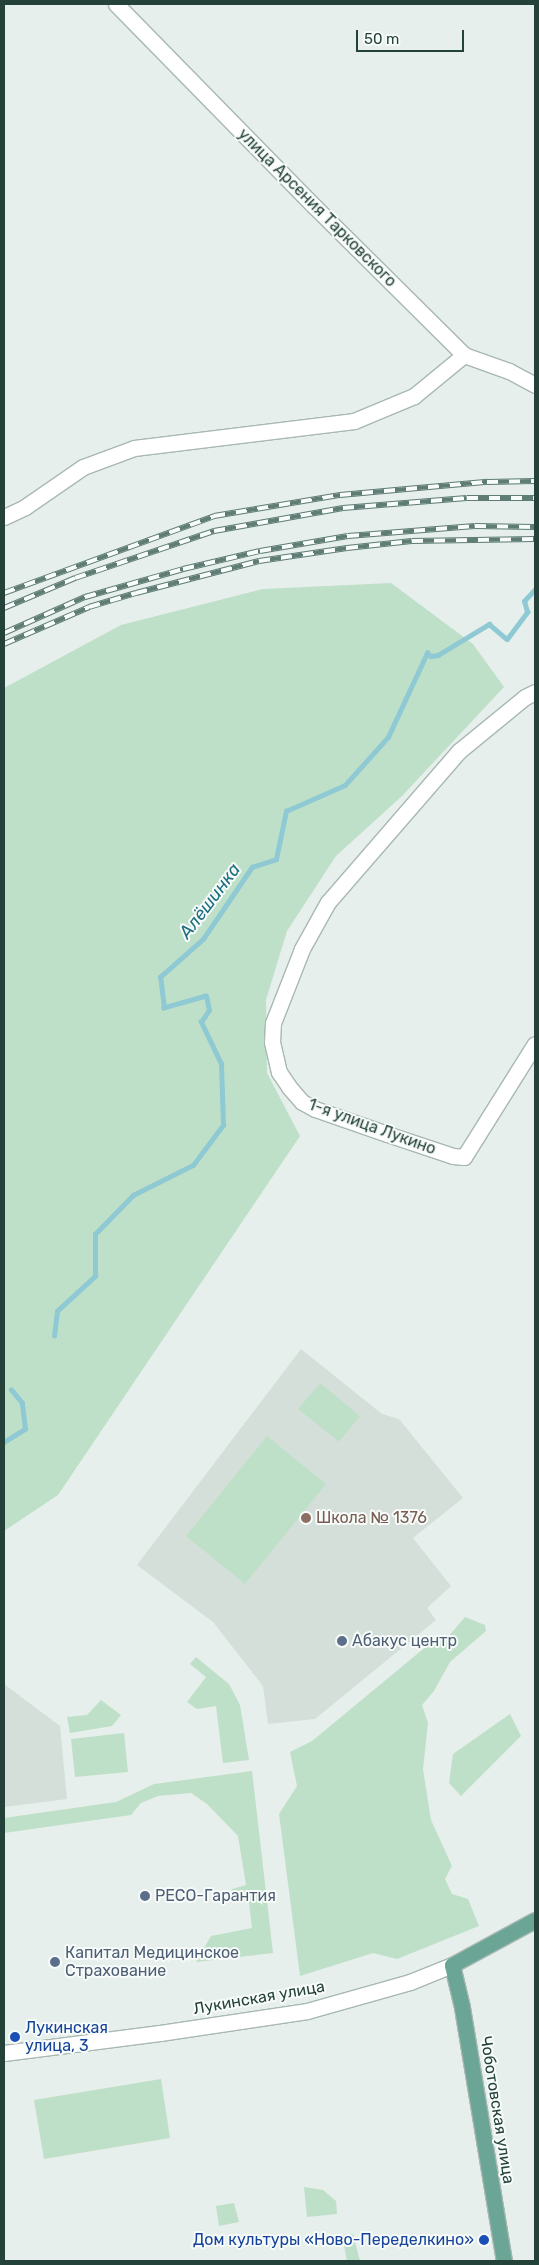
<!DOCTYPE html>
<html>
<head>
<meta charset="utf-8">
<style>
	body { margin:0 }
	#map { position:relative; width:539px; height:2265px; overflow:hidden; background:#e6efeb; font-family:Rubik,sans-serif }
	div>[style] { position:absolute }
	.built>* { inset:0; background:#d4dfda }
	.green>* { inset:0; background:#bfe0c8 }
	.stream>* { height:4.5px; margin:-2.25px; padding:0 2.25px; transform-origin:2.25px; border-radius:2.25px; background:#8ec9d4 }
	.roads { filter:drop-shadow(1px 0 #a8b8b2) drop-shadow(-1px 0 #a8b8b2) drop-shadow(0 1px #a8b8b2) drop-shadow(0 -1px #a8b8b2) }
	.minor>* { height:15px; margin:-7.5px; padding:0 7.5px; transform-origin:7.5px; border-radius:7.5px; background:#fff }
	.major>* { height:15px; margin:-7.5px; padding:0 7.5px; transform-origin:7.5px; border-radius:7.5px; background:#6aa596 }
	.rail>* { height:5.5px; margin-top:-2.75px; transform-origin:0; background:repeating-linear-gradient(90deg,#f7fbf9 0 11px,#5f7d75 0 22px); box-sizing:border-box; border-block:1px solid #5f7d75 }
	.dots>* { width:14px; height:14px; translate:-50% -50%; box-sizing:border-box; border:2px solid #f7fbf9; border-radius:50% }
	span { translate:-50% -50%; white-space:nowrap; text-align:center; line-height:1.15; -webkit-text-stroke:4px #f7fbf9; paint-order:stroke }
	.street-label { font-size:16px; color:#24423a }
	.education-label { font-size:16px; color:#785e54 }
	.left { translate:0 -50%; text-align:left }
	.service-label { font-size:16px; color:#4e5e75 }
	.transit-label { font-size:16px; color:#164399 }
	.right { translate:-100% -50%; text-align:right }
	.water-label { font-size:18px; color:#1c6f80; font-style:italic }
	.frame { position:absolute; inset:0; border:5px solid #24423a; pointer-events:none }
	.scale { position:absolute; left:356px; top:30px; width:108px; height:22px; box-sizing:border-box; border:2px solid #24423a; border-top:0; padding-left:6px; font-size:15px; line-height:18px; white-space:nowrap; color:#24423a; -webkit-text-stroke:4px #f7fbf9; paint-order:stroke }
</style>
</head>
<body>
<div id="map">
	<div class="built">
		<i style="clip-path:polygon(301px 1349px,382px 1414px,399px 1419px,463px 1498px,413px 1538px,451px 1586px,427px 1608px,436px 1620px,315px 1719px,268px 1724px,263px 1686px,213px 1622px,137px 1565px)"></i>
		<i style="clip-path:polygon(4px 1684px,60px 1726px,67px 1799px,4px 1807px)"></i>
	</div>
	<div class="green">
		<i style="clip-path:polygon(391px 583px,473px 644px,504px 687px,402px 796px,336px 856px,287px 931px,266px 1000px,267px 1073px,300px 1136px,58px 1495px,4px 1531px,4px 688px,121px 625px,263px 589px)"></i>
		<i style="clip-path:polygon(320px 1383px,360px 1416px,339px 1442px,298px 1409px)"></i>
		<i style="clip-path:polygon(267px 1436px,326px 1484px,245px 1584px,186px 1536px)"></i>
		<i style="clip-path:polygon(465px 1617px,485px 1625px,486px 1631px,450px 1662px,434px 1691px,422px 1705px,428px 1723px,423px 1769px,431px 1820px,452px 1866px,445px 1879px,452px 1894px,468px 1899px,479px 1926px,397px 1959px,373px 1953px,300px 1976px,279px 1814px,297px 1786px,290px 1752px,312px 1741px,428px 1645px,447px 1638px)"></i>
		<i style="clip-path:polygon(196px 1657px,229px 1684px,240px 1705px,249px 1760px,223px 1763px,216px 1706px,197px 1709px,187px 1702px,206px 1677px,190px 1664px)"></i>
		<i style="clip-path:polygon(101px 1700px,121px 1715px,112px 1726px,70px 1733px,67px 1717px,87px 1715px)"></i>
		<i style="clip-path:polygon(510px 1714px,521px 1736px,461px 1796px,449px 1783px,453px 1754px)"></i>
		<i style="clip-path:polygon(124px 1733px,128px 1772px,75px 1777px,71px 1739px)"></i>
		<i style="clip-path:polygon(252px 1771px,273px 1953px,196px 1962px,211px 1936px,252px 1928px,249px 1902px,229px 1901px,232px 1889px,246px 1885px,238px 1836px,207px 1804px,191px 1793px,158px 1796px,141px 1803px,131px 1815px,4px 1833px,4px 1818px,116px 1802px,154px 1784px)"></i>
		<i style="clip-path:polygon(161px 2079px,170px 2138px,44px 2159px,34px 2100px)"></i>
		<i style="clip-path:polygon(304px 2187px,323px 2190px,336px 2201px,337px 2214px,307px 2217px)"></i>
		<i style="clip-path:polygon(234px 2203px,239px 2222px,219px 2226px,216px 2206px)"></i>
		<i style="clip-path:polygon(353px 2234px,360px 2261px,347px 2261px,342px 2235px)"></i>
	</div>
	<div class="stream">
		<i style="left:54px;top:1336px;width:25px;rotate:-83deg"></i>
		<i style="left:57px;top:1311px;width:52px;rotate:-42.6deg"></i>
		<i style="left:95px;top:1276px;width:42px;rotate:-90deg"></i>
		<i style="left:95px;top:1234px;width:54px;rotate:-45.7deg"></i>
		<i style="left:133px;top:1195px;width:67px;rotate:-26.6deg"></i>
		<i style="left:193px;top:1165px;width:50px;rotate:-53.1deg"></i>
		<i style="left:223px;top:1125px;width:61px;rotate:-91.9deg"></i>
		<i style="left:221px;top:1064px;width:47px;rotate:-115.5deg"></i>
		<i style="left:201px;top:1022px;width:14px;rotate:-56deg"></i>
		<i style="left:209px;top:1010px;width:14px;rotate:-102deg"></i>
		<i style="left:206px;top:996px;width:44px;rotate:164.1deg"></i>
		<i style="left:164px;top:1008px;width:31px;rotate:-97deg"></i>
		<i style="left:160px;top:977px;width:57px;rotate:-41.5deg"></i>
		<i style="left:203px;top:939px;width:87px;rotate:-55.8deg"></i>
		<i style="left:252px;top:867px;width:25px;rotate:-18deg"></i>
		<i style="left:276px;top:859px;width:49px;rotate:-78.2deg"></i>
		<i style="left:286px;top:811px;width:64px;rotate:-23.8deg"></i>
		<i style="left:345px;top:785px;width:64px;rotate:-48.1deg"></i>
		<i style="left:388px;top:737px;width:93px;rotate:-65.1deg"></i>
		<i style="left:427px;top:653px;width:5px;rotate:37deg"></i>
		<i style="left:431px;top:656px;width:7px;rotate:-8deg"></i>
		<i style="left:438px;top:655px;width:60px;rotate:-31.3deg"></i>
		<i style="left:489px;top:624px;width:23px;rotate:40deg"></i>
		<i style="left:507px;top:639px;width:34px;rotate:-53deg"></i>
		<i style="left:527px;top:612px;width:11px;rotate:-105deg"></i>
		<i style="left:524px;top:601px;width:16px;rotate:-47deg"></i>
		<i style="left:4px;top:1442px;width:25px;rotate:-32deg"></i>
		<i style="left:25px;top:1429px;width:26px;rotate:-97deg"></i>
		<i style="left:22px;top:1403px;width:17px;rotate:-130deg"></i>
	</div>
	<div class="roads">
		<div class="minor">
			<i style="left:116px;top:4px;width:283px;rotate:45.6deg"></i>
			<i style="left:314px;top:206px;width:211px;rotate:44.8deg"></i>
			<i style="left:464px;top:355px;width:48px;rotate:19.6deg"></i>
			<i style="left:509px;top:371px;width:30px;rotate:28deg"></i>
			<i style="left:4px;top:517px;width:23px;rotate:-25deg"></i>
			<i style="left:25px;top:507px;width:70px;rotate:-34.6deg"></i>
			<i style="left:83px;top:467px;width:54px;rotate:-20.4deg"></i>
			<i style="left:134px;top:448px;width:222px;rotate:-7deg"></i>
			<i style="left:354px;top:421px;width:65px;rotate:-22.6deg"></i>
			<i style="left:414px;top:396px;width:65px;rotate:-39.4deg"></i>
			<i style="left:535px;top:692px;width:11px;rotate:153deg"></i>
			<i style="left:525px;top:697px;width:85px;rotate:140.7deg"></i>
			<i style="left:459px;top:751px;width:200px;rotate:130.9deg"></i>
			<i style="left:328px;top:902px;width:54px;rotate:119deg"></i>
			<i style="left:302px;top:949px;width:79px;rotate:111.4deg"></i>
			<i style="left:273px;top:1023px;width:19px;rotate:93deg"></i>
			<i style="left:272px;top:1042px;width:31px;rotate:77deg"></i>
			<i style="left:279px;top:1072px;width:18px;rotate:56deg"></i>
			<i style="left:289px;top:1087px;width:20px;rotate:49deg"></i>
			<i style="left:302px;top:1102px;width:15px;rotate:28deg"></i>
			<i style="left:315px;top:1109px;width:76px;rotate:19.1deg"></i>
			<i style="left:387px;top:1134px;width:70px;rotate:18.4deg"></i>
			<i style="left:453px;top:1156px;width:11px;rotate:5deg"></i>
			<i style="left:464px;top:1157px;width:133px;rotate:-57.9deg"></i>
			<i style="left:4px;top:2053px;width:157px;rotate:-7.3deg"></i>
			<i style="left:160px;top:2033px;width:149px;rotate:-8.5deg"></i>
			<i style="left:307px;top:2011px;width:107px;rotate:-15.7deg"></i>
			<i style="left:410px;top:1982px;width:45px;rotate:-22deg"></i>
		</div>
		<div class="major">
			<i style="left:504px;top:2261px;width:257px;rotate:-99.4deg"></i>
			<i style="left:462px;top:2007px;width:43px;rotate:-103.4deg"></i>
			<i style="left:452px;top:1965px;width:94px;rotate:-28.5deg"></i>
		</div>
	</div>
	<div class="rail">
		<i style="left:4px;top:593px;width:224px;rotate:-20.1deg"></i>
		<i style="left:214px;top:516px;width:128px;rotate:-9.5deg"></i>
		<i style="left:340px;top:495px;width:148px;rotate:-5.1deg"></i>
		<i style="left:487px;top:482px;width:48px;rotate:-1.2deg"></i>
		<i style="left:4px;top:608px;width:77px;rotate:-22.9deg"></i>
		<i style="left:75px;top:578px;width:147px;rotate:-18.7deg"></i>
		<i style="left:214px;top:531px;width:131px;rotate:-10.1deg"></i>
		<i style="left:343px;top:508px;width:124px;rotate:-4.6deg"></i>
		<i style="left:467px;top:498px;width:68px"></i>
		<i style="left:4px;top:633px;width:89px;rotate:-24deg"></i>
		<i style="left:85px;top:597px;width:102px;rotate:-15.9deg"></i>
		<i style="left:183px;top:569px;width:79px;rotate:-13.2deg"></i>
		<i style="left:260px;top:551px;width:89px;rotate:-9.7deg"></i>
		<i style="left:348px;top:536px;width:127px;rotate:-4.5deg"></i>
		<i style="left:475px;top:526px;width:60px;rotate:1deg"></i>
		<i style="left:4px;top:644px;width:93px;rotate:-23.5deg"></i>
		<i style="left:89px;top:607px;width:49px;rotate:-16.6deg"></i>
		<i style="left:136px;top:593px;width:127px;rotate:-14.6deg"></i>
		<i style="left:259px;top:561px;width:89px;rotate:-8.4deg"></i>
		<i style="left:347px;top:548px;width:65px;rotate:-6.1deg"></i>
		<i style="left:412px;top:541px;width:123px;rotate:-0.9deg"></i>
	</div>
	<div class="dots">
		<i style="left:306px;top:1518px;background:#8d6e63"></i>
		<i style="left:342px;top:1641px;background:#5c6f8a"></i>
		<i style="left:145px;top:1896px;background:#5c6f8a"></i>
		<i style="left:55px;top:1962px;background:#5c6f8a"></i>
		<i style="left:15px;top:2037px;background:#1a4fb4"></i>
		<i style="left:484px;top:2240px;background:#1a4fb4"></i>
	</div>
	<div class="street-label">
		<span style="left:317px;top:208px;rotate:45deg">улица Арсения Тарковского</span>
		<span style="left:372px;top:1127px;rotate:20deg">1-я улица Лукино</span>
		<span style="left:259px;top:1998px;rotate:-10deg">Лукинская улица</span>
		<span style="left:497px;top:2110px;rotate:81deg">Чоботовская улица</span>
	</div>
	<div class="education-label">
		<span class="left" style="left:316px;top:1518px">Школа № 1376</span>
	</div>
	<div class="service-label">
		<span class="left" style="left:352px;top:1641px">Абакус центр</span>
		<span class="left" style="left:155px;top:1896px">РЕСО-Гарантия</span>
		<span class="left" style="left:65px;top:1962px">Капитал Медицинское<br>Страхование</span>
	</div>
	<div class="transit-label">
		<span class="left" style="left:25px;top:2037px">Лукинская<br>улица, 3</span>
		<span class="right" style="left:474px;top:2240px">Дом культуры «Ново-Переделкино»</span>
	</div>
	<div class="water-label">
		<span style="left:210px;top:901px;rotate:-53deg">Алёшинка</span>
	</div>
	<div class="frame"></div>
	<div class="scale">50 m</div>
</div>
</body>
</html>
